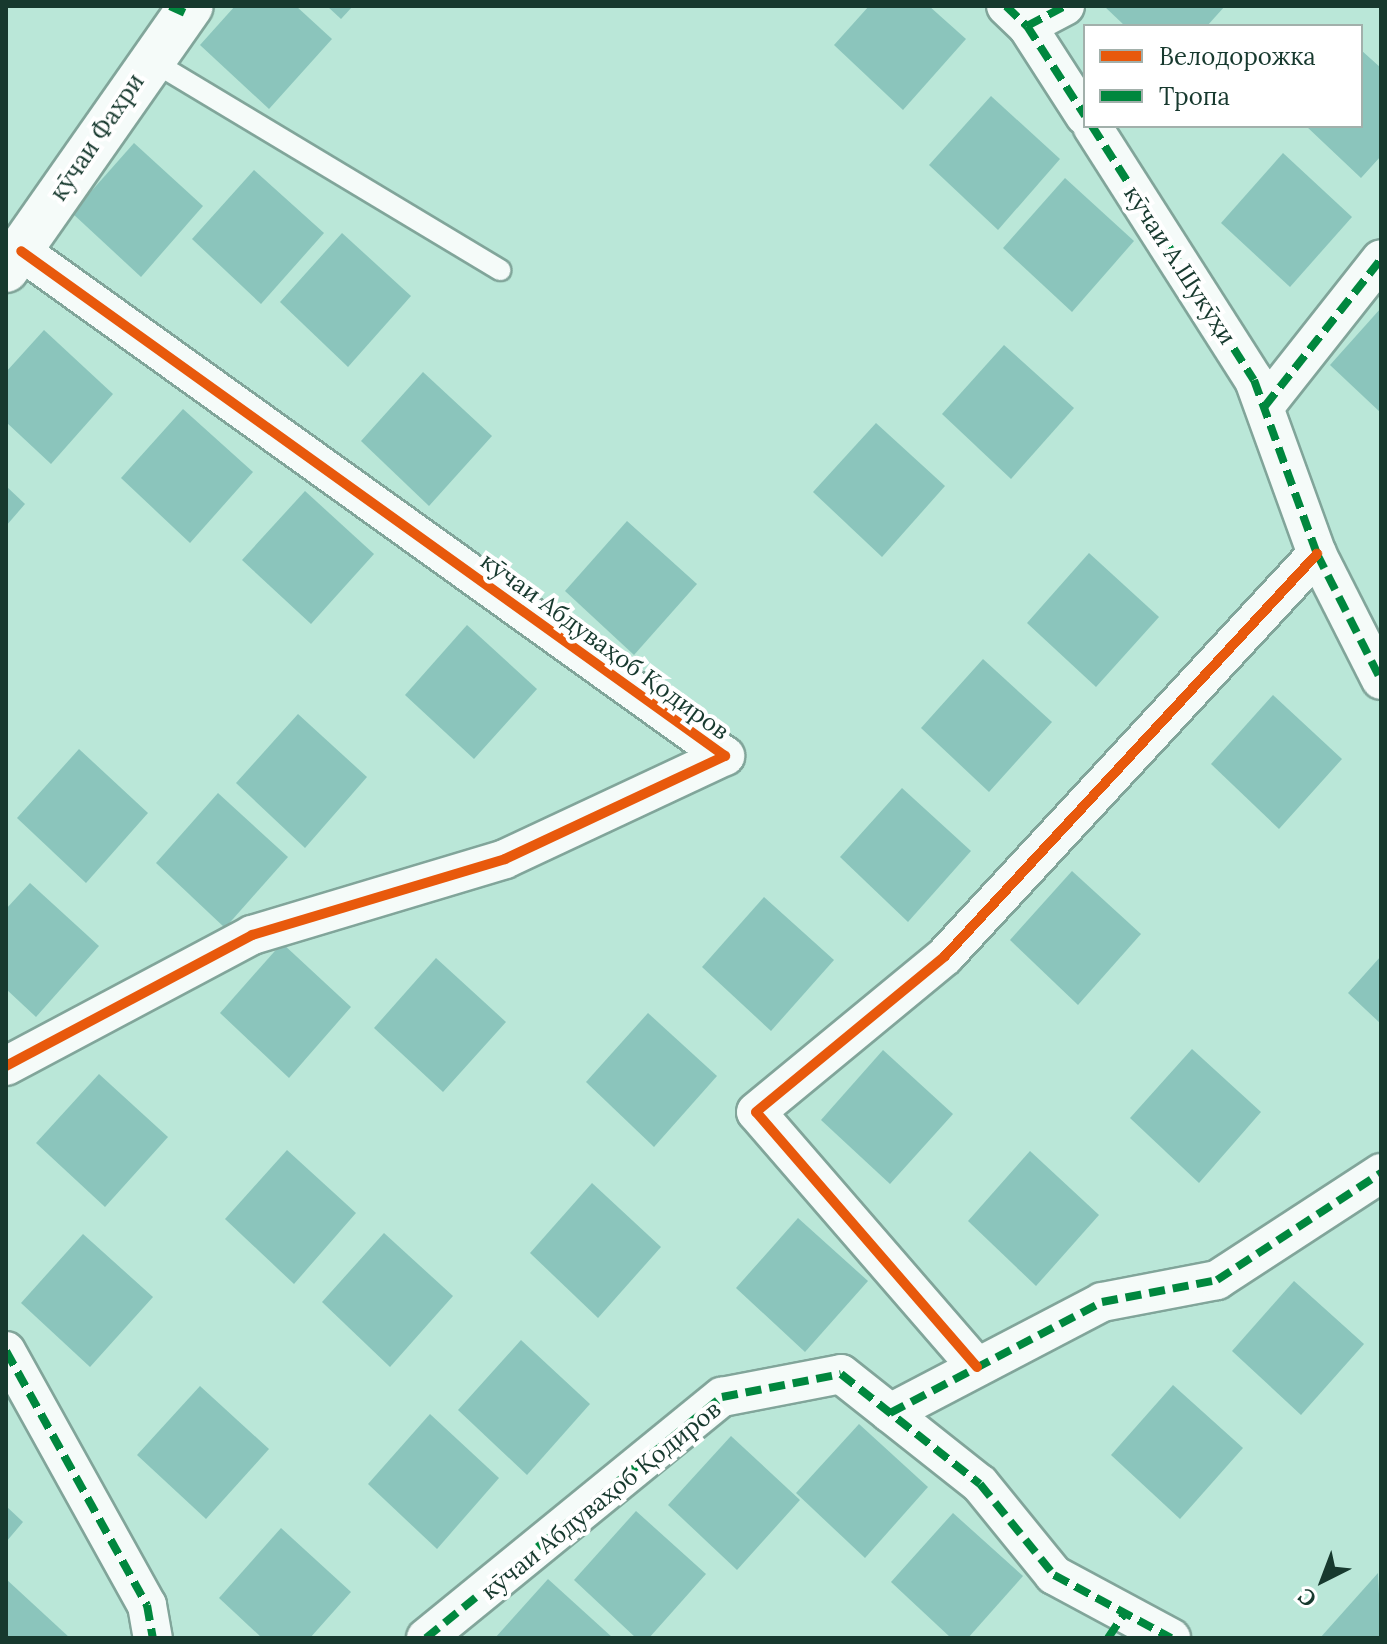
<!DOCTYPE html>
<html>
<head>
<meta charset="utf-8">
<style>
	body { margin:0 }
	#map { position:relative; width:1387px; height:1644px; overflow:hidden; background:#bae7d8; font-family:Lora,serif }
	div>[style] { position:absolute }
	.building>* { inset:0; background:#8bc5bc }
	.roads { filter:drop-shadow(2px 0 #81a59a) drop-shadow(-2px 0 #81a59a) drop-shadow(0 2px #81a59a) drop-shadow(0 -2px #81a59a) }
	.service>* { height:20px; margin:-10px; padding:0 10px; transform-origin:10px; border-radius:10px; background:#f5fbf9 }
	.minor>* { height:38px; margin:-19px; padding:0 19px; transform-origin:19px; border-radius:19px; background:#f5fbf9 }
	.tertiary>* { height:44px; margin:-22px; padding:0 22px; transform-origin:22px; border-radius:22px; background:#f5fbf9 }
	.quiet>* { height:8px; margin-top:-4px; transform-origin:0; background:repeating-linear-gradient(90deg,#00873e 0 16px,transparent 0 24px) }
	.cycleway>* { height:10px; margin:-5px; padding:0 5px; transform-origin:5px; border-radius:5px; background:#e8590c }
	span { translate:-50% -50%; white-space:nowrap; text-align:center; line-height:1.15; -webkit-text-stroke:8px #fff; paint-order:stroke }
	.street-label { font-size:24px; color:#17392e }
	.frame { position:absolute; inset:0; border:8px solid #17392e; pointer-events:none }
	.legend { position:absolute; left:1083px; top:24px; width:280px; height:104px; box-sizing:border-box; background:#fff; border:2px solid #a2b0ab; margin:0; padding:10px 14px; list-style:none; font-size:24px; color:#17392e }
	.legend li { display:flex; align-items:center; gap:16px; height:40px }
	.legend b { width:40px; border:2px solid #a2b0ab }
	.north { position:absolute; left:1283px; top:1540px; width:80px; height:80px; -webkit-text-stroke:6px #fff; paint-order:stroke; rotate:222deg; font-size:22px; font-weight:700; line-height:32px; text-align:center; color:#17392e }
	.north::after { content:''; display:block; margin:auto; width:28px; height:36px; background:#17392e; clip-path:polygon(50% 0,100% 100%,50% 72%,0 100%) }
</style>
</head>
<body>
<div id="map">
	<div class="building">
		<i style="clip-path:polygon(235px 6px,296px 6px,332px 39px,269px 109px,200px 45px)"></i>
		<i style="clip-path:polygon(327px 6px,353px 6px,341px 19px)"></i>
		<i style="clip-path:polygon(869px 6px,929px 6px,966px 39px,903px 110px,834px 45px)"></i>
		<i style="clip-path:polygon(1104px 6px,1225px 6px,1207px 26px,1125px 26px)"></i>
		<i style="clip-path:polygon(1361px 50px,1381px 68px,1381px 156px,1361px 178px,1306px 126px,1361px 126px)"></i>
		<i style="clip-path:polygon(991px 96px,1060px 159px,998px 230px,929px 165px)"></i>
		<i style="clip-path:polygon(134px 143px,203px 206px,141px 277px,72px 213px)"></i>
		<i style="clip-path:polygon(1283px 153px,1352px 217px,1290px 287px,1221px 223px)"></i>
		<i style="clip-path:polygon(254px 170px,324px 233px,261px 304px,192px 239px)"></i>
		<i style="clip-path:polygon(1065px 178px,1134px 241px,1072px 312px,1003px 248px)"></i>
		<i style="clip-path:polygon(342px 233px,411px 296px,348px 367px,280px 302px)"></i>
		<i style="clip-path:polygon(1381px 308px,1381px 413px,1330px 365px)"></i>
		<i style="clip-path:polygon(44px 330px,113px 394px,51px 464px,6px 422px,6px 372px)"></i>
		<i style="clip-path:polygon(1004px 345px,1074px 408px,1011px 479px,942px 414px)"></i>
		<i style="clip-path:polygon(423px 372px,492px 436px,429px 506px,361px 441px)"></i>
		<i style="clip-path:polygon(183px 409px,253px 472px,190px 543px,121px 478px)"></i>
		<i style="clip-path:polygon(876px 423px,945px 486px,882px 557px,813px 492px)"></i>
		<i style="clip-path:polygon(6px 486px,25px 504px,6px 526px)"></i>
		<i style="clip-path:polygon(305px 491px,374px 554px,311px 624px,242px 560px)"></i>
		<i style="clip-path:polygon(627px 521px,697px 584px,634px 655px,565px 591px)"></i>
		<i style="clip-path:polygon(1089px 553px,1159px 617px,1096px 687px,1027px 623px)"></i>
		<i style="clip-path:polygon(467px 625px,537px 689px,474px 759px,405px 695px)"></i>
		<i style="clip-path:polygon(983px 659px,1052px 722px,989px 792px,921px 728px)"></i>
		<i style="clip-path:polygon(1273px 695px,1342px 759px,1279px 829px,1211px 764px)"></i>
		<i style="clip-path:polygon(298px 714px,367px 777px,305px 848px,236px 783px)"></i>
		<i style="clip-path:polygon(79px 749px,148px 813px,86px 883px,17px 818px)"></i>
		<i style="clip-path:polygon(902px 788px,971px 851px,908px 922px,840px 857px)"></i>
		<i style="clip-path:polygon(218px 793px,288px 857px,225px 928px,156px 863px)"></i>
		<i style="clip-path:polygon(1072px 871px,1141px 934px,1078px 1005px,1010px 940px)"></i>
		<i style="clip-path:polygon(30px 883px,99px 946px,36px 1017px,6px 989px,6px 909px)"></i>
		<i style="clip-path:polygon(764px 897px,834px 960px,771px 1031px,702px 967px)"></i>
		<i style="clip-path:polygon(282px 943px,351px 1007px,289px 1078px,220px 1013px)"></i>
		<i style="clip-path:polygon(1381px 956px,1381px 1024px,1348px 993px)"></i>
		<i style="clip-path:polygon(436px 958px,506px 1022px,443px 1092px,374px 1028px)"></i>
		<i style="clip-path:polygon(648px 1013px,717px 1076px,654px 1147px,586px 1082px)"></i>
		<i style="clip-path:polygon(1192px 1049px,1261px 1112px,1199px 1183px,1130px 1118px)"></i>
		<i style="clip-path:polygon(883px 1050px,953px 1114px,890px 1184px,821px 1120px)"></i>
		<i style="clip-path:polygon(99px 1074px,168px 1137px,105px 1207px,36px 1143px)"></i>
		<i style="clip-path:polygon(287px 1150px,356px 1213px,294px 1284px,225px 1219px)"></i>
		<i style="clip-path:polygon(1030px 1151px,1099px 1215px,1036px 1286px,968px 1221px)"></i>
		<i style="clip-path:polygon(592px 1183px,661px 1247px,598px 1318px,530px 1253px)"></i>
		<i style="clip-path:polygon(798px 1218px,868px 1281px,805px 1352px,736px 1288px)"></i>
		<i style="clip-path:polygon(384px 1233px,453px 1296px,390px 1367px,322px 1302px)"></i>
		<i style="clip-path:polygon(83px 1234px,153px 1297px,90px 1367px,21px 1303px)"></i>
		<i style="clip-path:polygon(1294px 1281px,1364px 1344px,1301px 1415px,1232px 1351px)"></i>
		<i style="clip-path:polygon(521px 1340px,590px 1404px,527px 1475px,458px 1410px)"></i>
		<i style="clip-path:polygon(1173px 1385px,1243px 1448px,1180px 1519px,1111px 1455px)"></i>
		<i style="clip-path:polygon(200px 1386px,269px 1449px,206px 1519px,137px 1455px)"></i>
		<i style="clip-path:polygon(430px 1414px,499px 1478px,437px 1549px,368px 1484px)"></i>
		<i style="clip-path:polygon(859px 1424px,928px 1487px,865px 1558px,796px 1493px)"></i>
		<i style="clip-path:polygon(731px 1436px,800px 1500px,737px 1570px,668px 1505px)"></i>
		<i style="clip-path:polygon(6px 1506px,23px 1522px,6px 1542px)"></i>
		<i style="clip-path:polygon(636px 1511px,706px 1574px,649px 1638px,636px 1638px,574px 1580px)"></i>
		<i style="clip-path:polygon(953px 1513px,1023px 1576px,968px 1638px,951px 1638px,891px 1582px)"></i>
		<i style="clip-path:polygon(281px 1528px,351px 1592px,310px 1638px,262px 1638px,219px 1598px)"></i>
		<i style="clip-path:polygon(1378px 1573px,1381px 1638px,1320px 1638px)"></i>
		<i style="clip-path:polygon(6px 1579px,70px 1638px,6px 1638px)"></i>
		<i style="clip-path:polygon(548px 1579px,613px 1638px,495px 1638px)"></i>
	</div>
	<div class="roads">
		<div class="service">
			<i style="left:149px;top:59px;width:410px;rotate:31deg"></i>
		</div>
		<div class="minor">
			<i style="left:1006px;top:6px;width:29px;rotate:44deg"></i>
			<i style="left:1027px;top:26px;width:107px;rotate:57.2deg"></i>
			<i style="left:1027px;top:26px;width:43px;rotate:-27.8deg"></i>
			<i style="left:1092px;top:126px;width:301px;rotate:57.5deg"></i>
			<i style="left:1254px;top:380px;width:185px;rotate:70.1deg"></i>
			<i style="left:1317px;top:554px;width:141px;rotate:63.1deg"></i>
			<i style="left:1265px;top:406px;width:187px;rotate:-51.7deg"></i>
			<i style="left:6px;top:1066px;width:279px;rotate:-28deg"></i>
			<i style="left:252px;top:935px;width:264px;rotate:-16.7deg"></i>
			<i style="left:505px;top:859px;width:243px;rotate:-25.1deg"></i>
			<i style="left:725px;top:756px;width:866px;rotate:-144.35deg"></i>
			<i style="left:6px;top:1351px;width:291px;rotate:61deg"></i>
			<i style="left:147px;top:1605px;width:34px;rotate:80deg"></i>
			<i style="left:977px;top:1367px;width:337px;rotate:-130.9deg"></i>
			<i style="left:756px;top:1112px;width:245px;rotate:-39.5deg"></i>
			<i style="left:945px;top:956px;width:548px;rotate:-47.22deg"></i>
			<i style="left:890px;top:1413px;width:239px;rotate:-27.6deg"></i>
			<i style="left:1102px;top:1302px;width:117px;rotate:-10.8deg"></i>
			<i style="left:1217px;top:1280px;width:196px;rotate:-33.1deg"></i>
			<i style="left:426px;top:1638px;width:382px;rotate:-39.2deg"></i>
			<i style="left:722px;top:1397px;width:121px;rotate:-10.9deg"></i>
			<i style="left:841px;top:1374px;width:177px;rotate:38.4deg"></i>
			<i style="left:980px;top:1484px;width:117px;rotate:50.9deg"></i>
			<i style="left:1054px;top:1575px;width:133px;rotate:28.3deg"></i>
		</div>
		<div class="tertiary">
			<i style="left:6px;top:270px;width:322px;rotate:-55deg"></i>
		</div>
	</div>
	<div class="quiet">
		<i style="left:170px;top:6px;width:17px;rotate:25deg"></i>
		<i style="left:1006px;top:6px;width:29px;rotate:44deg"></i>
		<i style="left:1027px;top:26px;width:107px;rotate:57.2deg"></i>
		<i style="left:1027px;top:26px;width:43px;rotate:-27.8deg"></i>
		<i style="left:1092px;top:126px;width:301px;rotate:57.5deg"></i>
		<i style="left:1254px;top:380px;width:185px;rotate:70.1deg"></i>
		<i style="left:1317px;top:554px;width:141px;rotate:63.1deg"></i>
		<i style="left:1265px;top:406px;width:187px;rotate:-51.7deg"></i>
		<i style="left:6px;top:1351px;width:291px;rotate:61deg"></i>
		<i style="left:147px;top:1605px;width:34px;rotate:80deg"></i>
		<i style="left:890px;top:1413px;width:239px;rotate:-27.6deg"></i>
		<i style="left:1102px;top:1302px;width:117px;rotate:-10.8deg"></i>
		<i style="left:1217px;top:1280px;width:196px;rotate:-33.1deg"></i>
		<i style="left:426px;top:1638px;width:382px;rotate:-39.2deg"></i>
		<i style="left:722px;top:1397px;width:121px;rotate:-10.9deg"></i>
		<i style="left:841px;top:1374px;width:177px;rotate:38.4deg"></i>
		<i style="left:980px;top:1484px;width:117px;rotate:50.9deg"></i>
		<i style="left:1054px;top:1575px;width:133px;rotate:28.3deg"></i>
		<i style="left:1108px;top:1638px;width:30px;rotate:-56deg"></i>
	</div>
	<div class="cycleway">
		<i style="left:6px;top:1066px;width:279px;rotate:-28deg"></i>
		<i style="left:252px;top:935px;width:264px;rotate:-16.7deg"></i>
		<i style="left:505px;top:859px;width:243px;rotate:-25.1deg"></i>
		<i style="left:725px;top:756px;width:866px;rotate:-144.35deg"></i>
		<i style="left:977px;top:1367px;width:337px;rotate:-130.9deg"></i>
		<i style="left:756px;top:1112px;width:245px;rotate:-39.5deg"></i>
		<i style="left:945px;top:956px;width:548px;rotate:-47.22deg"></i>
	</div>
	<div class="street-label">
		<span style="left:97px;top:137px;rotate:-56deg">кӯчаи Фахри</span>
		<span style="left:1180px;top:265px;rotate:57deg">кӯчаи А.Шукӯҳи</span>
		<span style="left:605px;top:646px;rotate:36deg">кӯчаи Абдуваҳоб Қодиров</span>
		<span style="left:601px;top:1500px;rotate:-39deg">кӯчаи Абдуваҳоб Қодиров</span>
	</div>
	<div class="frame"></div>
	<ul class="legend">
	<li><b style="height:10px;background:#e8590c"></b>Велодорожка</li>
	<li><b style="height:10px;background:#00873e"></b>Тропа</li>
	</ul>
	<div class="north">С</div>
</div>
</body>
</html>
